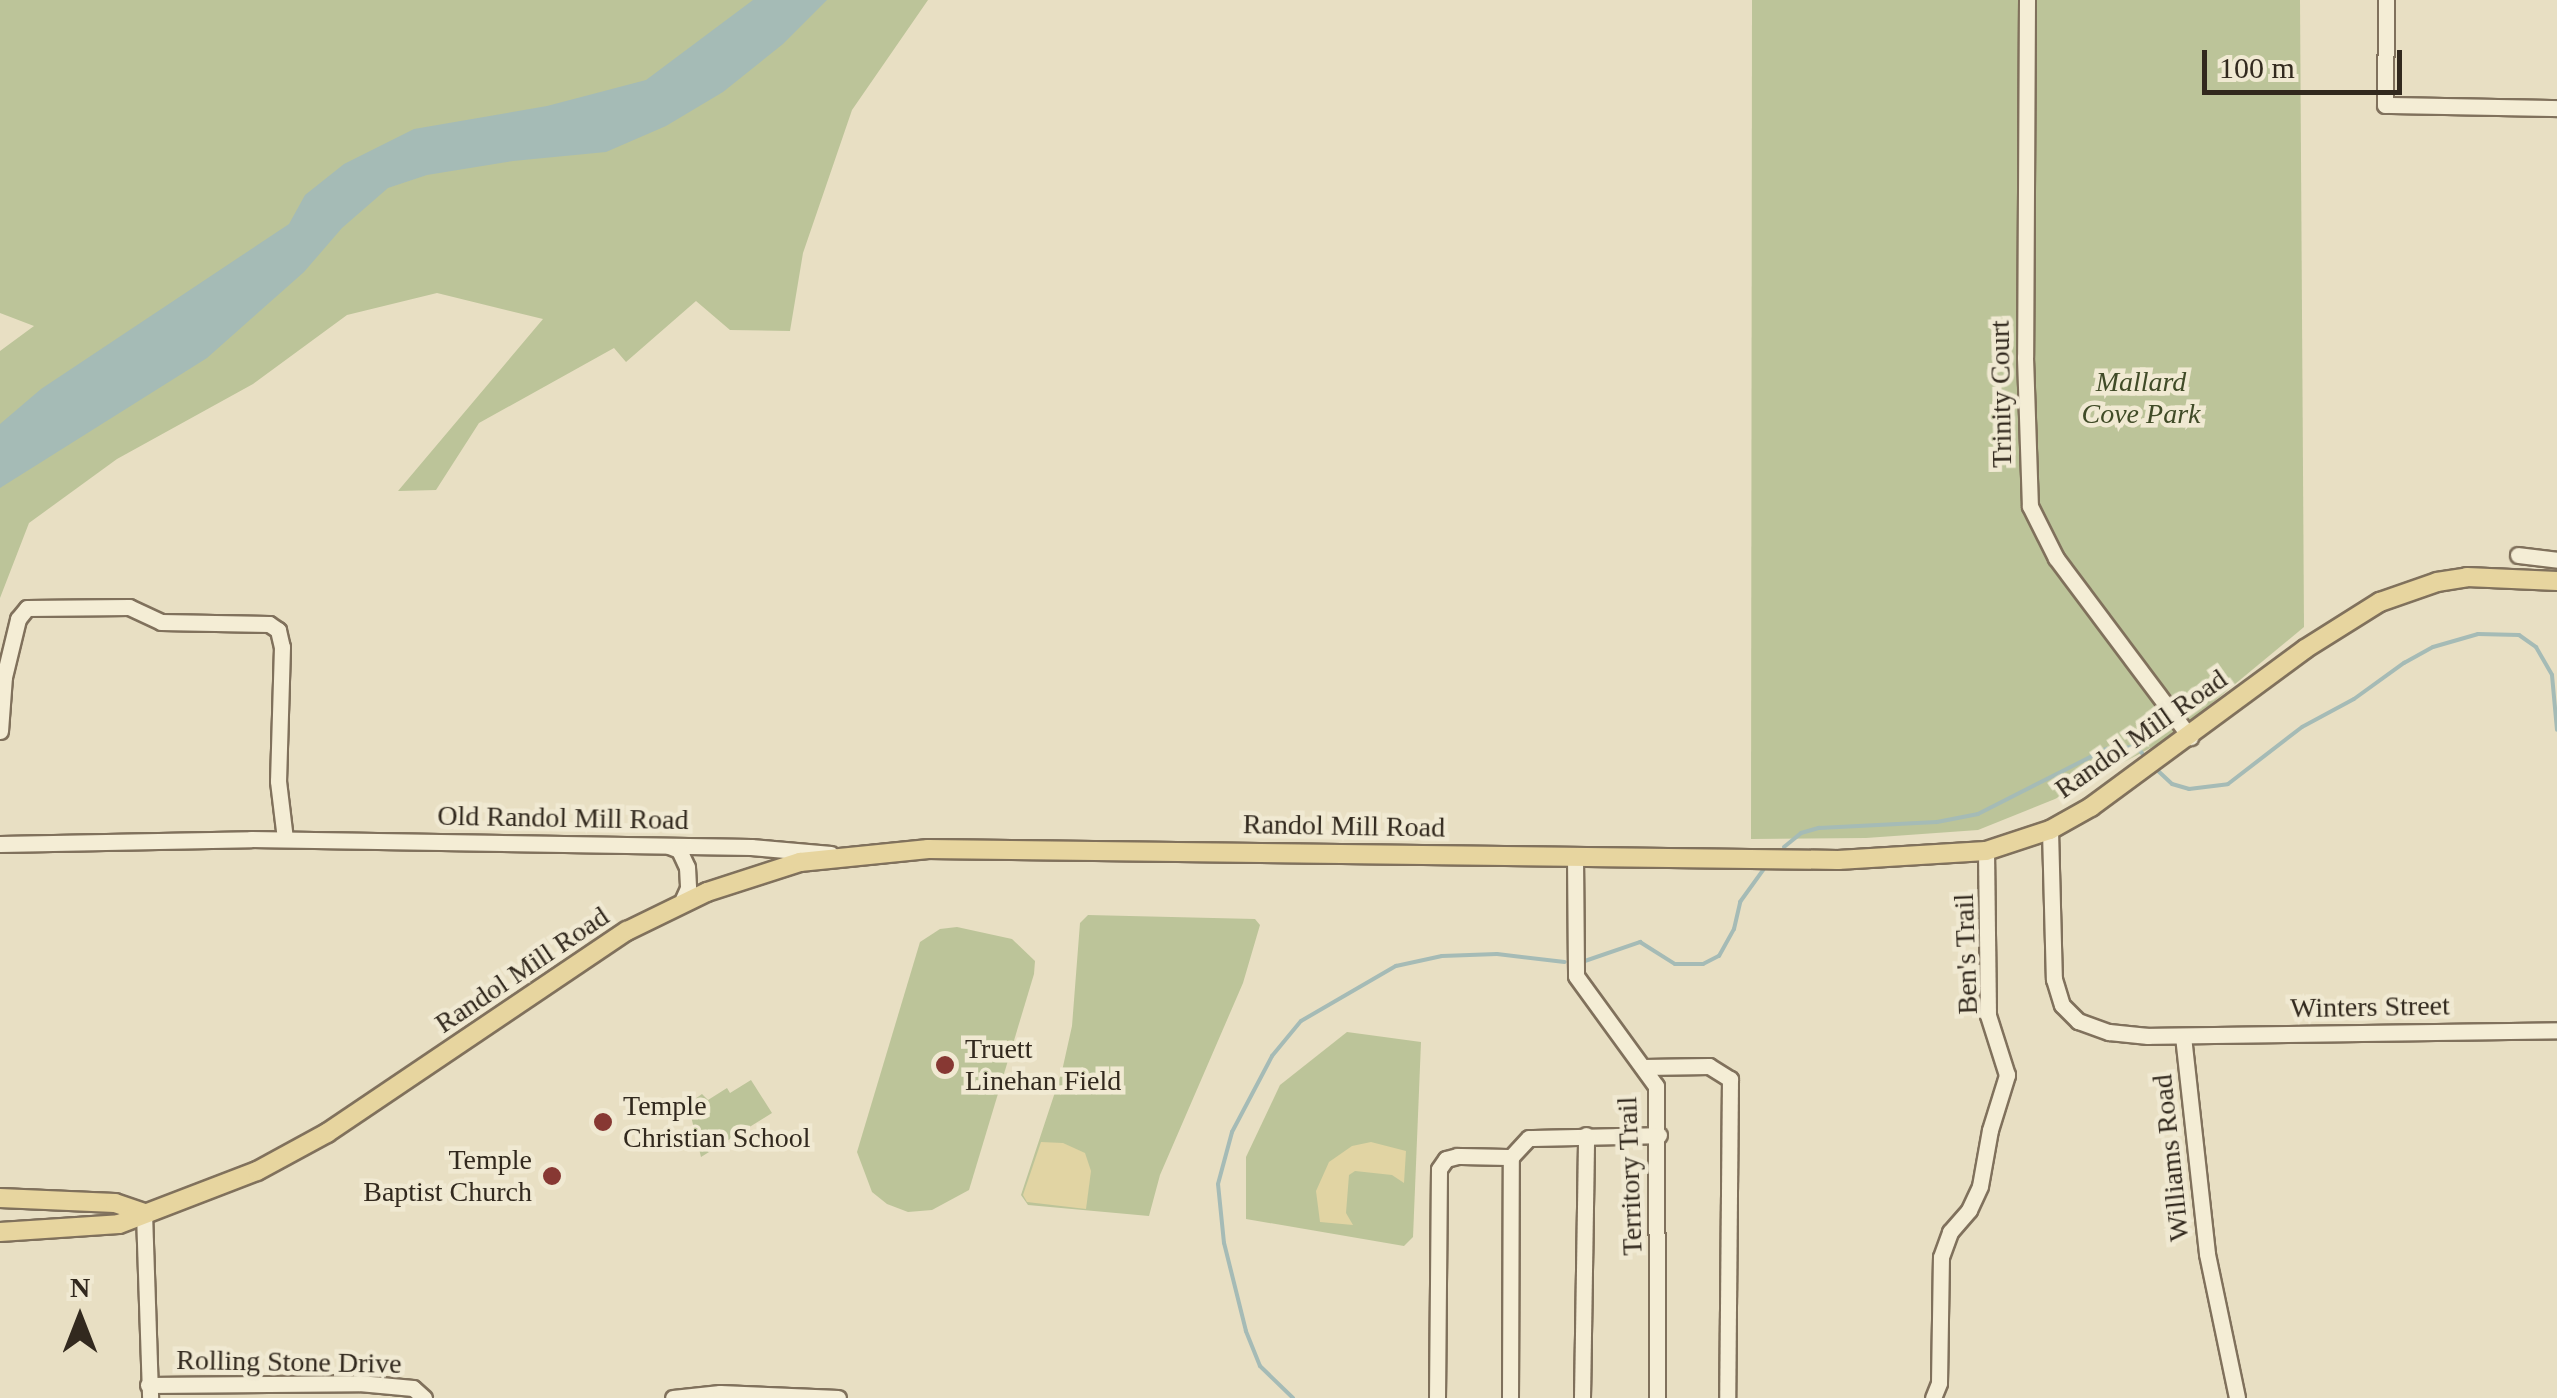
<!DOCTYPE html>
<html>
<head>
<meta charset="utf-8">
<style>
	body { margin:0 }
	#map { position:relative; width:2557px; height:1398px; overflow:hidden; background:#e8dfc3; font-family:"Times New Roman",serif }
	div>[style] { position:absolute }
	.green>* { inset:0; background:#bcc499 }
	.sand>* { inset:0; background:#e1d4a3 }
	.water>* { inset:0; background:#a5bbb6 }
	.stream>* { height:4px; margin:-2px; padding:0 2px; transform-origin:2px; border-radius:2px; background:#a5bbb6 }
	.roads { filter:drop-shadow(2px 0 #80715c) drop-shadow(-2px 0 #80715c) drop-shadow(0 2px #80715c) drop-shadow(0 -2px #80715c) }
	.minor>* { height:15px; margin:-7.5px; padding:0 7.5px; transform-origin:7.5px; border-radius:7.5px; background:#f4edd5 }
	.major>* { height:18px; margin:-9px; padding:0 9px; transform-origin:9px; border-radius:9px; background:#e7d59f }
	.dots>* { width:28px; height:28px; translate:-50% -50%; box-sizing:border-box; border:5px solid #f0e9d2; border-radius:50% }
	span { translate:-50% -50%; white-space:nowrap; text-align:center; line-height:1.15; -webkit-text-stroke:9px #f0e9d2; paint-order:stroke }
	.park-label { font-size:28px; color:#404b27; font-style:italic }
	.street-label { font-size:28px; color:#32291e }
	.poi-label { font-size:28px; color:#32291e }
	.left { translate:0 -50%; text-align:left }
	.right { translate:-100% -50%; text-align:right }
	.north { position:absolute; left:30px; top:1268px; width:100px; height:100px; -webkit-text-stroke:8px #f0e9d2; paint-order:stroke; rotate:0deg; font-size:28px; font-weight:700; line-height:40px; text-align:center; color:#32291e }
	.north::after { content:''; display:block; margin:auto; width:35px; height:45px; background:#32291e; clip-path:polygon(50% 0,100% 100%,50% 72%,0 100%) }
	.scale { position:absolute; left:2202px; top:50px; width:200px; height:45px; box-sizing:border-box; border:5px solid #32291e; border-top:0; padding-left:12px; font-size:30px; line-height:35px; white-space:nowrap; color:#32291e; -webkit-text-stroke:8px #f0e9d2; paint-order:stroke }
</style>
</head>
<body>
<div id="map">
	<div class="green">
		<i style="clip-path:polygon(0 0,928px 0,852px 110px,803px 253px,790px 331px,730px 330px,696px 301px,626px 362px,614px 348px,479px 423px,436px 490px,398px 491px,543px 319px,437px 293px,347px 315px,253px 384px,117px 459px,29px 523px,0 598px,0 351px,34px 326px,0 313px)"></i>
		<i style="clip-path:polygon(1752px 0,2300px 0,2304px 627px,2171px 737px,2055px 799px,1978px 830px,1866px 838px,1751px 839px)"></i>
		<i style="clip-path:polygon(1088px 915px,1255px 919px,1260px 925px,1243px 983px,1160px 1175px,1149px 1216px,1028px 1205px,1021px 1195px,1062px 1071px,1072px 1026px,1080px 923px)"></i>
		<i style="clip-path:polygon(957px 927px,1012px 939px,1035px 961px,1034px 974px,969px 1190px,932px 1210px,908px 1212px,887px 1204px,872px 1192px,857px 1152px,920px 942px,940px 929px)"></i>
		<i style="clip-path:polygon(1347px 1032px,1421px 1042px,1413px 1237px,1404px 1246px,1246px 1219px,1246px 1157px,1280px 1085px)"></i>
		<i style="clip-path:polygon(751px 1080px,772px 1113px,701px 1157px,688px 1104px,702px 1094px,708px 1100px,727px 1088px,730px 1093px)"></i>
	</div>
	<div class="sand">
		<i style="clip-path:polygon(1041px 1142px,1063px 1143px,1085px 1153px,1091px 1171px,1086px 1209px,1027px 1202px,1023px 1195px)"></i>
		<i style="clip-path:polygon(1371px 1142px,1406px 1151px,1404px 1183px,1392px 1175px,1355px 1171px,1349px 1175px,1346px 1213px,1353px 1225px,1320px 1222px,1316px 1191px,1329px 1162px,1352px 1146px)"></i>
	</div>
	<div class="water">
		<i style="clip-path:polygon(753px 0,827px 0,783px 44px,723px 92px,666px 126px,606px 152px,513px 161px,427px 175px,388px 188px,342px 228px,304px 272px,207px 358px,0 488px,0 424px,41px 389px,289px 224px,305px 195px,344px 164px,414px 129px,547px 106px,646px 80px)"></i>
	</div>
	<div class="stream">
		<i style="left:2156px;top:769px;width:22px;rotate:43deg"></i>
		<i style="left:2172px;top:784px;width:18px;rotate:16deg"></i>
		<i style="left:2189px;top:789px;width:39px;rotate:-7deg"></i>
		<i style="left:2228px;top:784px;width:93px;rotate:-37.6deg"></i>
		<i style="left:2302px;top:727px;width:59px;rotate:-28.3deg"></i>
		<i style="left:2354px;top:699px;width:62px;rotate:-35.8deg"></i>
		<i style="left:2404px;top:663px;width:33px;rotate:-29deg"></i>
		<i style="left:2433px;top:647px;width:47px;rotate:-16.1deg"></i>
		<i style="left:2478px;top:634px;width:41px;rotate:1.4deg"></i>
		<i style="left:2519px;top:635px;width:21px;rotate:35deg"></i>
		<i style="left:2536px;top:647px;width:32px;rotate:60deg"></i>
		<i style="left:2552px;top:675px;width:55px;rotate:84.8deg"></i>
		<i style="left:1784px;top:847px;width:22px;rotate:-39deg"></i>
		<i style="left:1801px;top:833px;width:19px;rotate:-16deg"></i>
		<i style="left:1819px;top:828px;width:118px;rotate:-2.9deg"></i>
		<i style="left:1937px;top:822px;width:42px;rotate:-11deg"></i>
		<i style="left:1978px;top:814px;width:144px;rotate:-26.9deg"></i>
		<i style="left:2106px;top:749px;width:31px;rotate:-4deg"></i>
		<i style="left:2137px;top:747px;width:14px;rotate:51deg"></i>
		<i style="left:1579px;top:963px;width:65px;rotate:-19deg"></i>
		<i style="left:1640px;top:942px;width:41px;rotate:32.2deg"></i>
		<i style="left:1675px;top:964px;width:28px"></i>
		<i style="left:1703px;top:964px;width:18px;rotate:-27deg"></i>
		<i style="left:1719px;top:956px;width:31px;rotate:-61deg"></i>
		<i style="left:1734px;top:929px;width:28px;rotate:-77deg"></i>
		<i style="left:1740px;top:902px;width:44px;rotate:-54.2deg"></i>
		<i style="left:1293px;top:1398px;width:46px;rotate:-135.9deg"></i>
		<i style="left:1260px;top:1366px;width:38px;rotate:-112deg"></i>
		<i style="left:1246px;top:1331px;width:91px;rotate:-104deg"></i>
		<i style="left:1224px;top:1243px;width:59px;rotate:-95.8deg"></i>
		<i style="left:1218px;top:1184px;width:54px;rotate:-74.9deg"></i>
		<i style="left:1232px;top:1132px;width:86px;rotate:-62.2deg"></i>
		<i style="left:1272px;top:1056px;width:45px;rotate:-50.4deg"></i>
		<i style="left:1301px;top:1021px;width:110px;rotate:-30.1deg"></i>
		<i style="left:1396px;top:966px;width:47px;rotate:-12.3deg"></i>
		<i style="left:1442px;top:956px;width:55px;rotate:-2.1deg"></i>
		<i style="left:1497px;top:954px;width:68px;rotate:6.7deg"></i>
	</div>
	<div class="roads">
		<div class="minor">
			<i style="left:2027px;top:0;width:357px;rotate:90.3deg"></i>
			<i style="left:2025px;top:357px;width:149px;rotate:88.1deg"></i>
			<i style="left:2030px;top:506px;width:58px;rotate:63.4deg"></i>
			<i style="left:2056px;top:558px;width:224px;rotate:53.2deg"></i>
			<i style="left:2386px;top:0;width:105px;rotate:90.5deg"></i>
			<i style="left:2385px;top:105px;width:172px;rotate:1deg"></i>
			<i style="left:2518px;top:555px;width:39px;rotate:7deg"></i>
			<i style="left:0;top:731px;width:54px;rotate:-85.8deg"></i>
			<i style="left:4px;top:677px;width:60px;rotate:-76.4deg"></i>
			<i style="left:18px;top:619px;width:14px;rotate:-51deg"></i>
			<i style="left:27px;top:608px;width:102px;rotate:-0.6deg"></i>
			<i style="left:129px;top:607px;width:35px;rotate:25deg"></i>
			<i style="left:161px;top:622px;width:108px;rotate:1.1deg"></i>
			<i style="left:269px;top:624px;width:11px;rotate:34deg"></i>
			<i style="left:278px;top:630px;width:17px;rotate:77deg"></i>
			<i style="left:282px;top:647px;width:134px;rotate:91.7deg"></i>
			<i style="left:278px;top:781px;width:58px;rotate:83.1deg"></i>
			<i style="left:2050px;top:830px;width:149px;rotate:88.5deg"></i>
			<i style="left:2054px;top:979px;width:27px;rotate:73deg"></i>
			<i style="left:2062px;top:1005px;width:23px;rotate:45deg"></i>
			<i style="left:2078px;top:1021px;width:33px;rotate:20deg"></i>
			<i style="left:2109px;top:1032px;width:39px;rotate:6deg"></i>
			<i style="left:2148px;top:1036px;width:409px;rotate:-0.8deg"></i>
			<i style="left:0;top:844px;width:251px;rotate:-1.1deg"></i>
			<i style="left:251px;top:839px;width:500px;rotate:0.92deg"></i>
			<i style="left:751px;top:847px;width:80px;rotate:5deg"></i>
			<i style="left:669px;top:846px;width:11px;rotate:22deg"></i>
			<i style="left:679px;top:850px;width:19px;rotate:65deg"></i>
			<i style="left:687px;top:867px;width:21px;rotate:87deg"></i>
			<i style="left:688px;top:888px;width:17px;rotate:114deg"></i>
			<i style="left:1575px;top:857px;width:119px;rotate:89.5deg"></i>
			<i style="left:1576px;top:976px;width:136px;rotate:54deg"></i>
			<i style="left:1656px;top:1086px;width:312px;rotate:89.8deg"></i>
			<i style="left:2183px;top:1036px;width:219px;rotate:83.7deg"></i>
			<i style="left:2207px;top:1254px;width:147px;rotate:78.2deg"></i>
			<i style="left:1644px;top:1067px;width:65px;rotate:-0.9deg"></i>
			<i style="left:1709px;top:1066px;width:25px;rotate:32deg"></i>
			<i style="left:1730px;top:1079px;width:319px;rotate:90.5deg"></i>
			<i style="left:144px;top:1213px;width:185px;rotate:88.1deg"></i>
			<i style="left:148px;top:1385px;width:211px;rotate:-0.5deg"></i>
			<i style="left:359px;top:1383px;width:54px;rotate:5.3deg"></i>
			<i style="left:413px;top:1388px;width:15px;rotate:42deg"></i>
			<i style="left:673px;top:1398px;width:47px;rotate:-6.1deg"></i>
			<i style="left:720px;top:1393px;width:118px;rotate:2.4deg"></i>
			<i style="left:1437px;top:1398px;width:229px;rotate:-89.5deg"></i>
			<i style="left:1439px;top:1169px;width:12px;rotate:-55deg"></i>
			<i style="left:1446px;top:1159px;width:11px;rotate:-15deg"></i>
			<i style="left:1457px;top:1156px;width:54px;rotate:1.1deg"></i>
			<i style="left:1510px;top:1398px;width:241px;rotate:-89.8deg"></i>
			<i style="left:1511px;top:1157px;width:26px;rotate:-47deg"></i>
			<i style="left:1529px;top:1138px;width:130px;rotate:-1.3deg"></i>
			<i style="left:1582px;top:1398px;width:263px;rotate:-89.1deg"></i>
			<i style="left:1933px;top:1398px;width:16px;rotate:-68deg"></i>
			<i style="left:1939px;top:1383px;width:126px;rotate:-89.1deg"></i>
			<i style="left:1941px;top:1257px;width:27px;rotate:-70deg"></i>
			<i style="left:1950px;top:1232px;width:29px;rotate:-49deg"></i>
			<i style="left:1969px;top:1210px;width:26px;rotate:-65deg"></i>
			<i style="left:1980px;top:1186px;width:57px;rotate:-79.9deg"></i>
			<i style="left:1990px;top:1130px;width:58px;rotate:-72.8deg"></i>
			<i style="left:2007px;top:1075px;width:63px;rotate:-107.6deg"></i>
			<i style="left:1988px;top:1015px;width:164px;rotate:-90.7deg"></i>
		</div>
		<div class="major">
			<i style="left:0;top:1198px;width:115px;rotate:2.5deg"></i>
			<i style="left:115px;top:1203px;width:31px;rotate:19deg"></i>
			<i style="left:0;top:1232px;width:119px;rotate:-3.8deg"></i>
			<i style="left:119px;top:1224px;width:148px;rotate:-21deg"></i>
			<i style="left:257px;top:1171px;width:80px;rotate:-28.5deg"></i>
			<i style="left:327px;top:1133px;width:362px;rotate:-34deg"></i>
			<i style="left:627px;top:931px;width:89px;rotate:-26deg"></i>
			<i style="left:707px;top:892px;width:98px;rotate:-17.9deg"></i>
			<i style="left:800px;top:862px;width:129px;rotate:-5.8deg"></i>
			<i style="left:928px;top:849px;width:910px;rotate:0.69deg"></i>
			<i style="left:1838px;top:860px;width:148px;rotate:-3.5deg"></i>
			<i style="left:1986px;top:851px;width:67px;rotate:-18.2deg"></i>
			<i style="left:2050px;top:830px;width:47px;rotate:-29.3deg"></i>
			<i style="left:2091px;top:807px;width:266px;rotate:-36.4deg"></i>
			<i style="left:2305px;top:649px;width:89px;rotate:-32.1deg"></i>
			<i style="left:2380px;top:602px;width:60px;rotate:-19.3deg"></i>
			<i style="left:2437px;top:582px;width:30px;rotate:-9deg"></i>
			<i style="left:2467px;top:577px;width:90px;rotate:2.5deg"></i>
		</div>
	</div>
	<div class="dots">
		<i style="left:945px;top:1065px;background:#873833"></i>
		<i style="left:603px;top:1122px;background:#873833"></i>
		<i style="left:552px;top:1176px;background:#873833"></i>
	</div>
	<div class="park-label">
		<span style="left:2141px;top:398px">Mallard<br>Cove Park</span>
	</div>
	<div class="street-label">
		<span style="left:2001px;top:394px;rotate:-91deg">Trinity Court</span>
		<span style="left:2141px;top:734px;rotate:-35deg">Randol Mill Road</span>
		<span style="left:563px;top:818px;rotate:1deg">Old Randol Mill Road</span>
		<span style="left:1344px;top:826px;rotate:1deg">Randol Mill Road</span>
		<span style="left:1966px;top:954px;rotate:-92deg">Ben's Trail</span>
		<span style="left:522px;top:970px;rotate:-34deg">Randol Mill Road</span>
		<span style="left:2370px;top:1007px;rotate:-1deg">Winters Street</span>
		<span style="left:2171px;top:1158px;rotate:-96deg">Williams Road</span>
		<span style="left:1630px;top:1176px;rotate:-92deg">Territory Trail</span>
		<span style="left:289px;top:1362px;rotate:1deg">Rolling Stone Drive</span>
	</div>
	<div class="poi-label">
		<span class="left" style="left:965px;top:1065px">Truett<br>Linehan Field</span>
		<span class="left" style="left:623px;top:1122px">Temple<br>Christian School</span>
		<span class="right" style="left:532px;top:1176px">Temple<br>Baptist Church</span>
	</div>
	<div class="north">N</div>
	<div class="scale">100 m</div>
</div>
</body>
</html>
